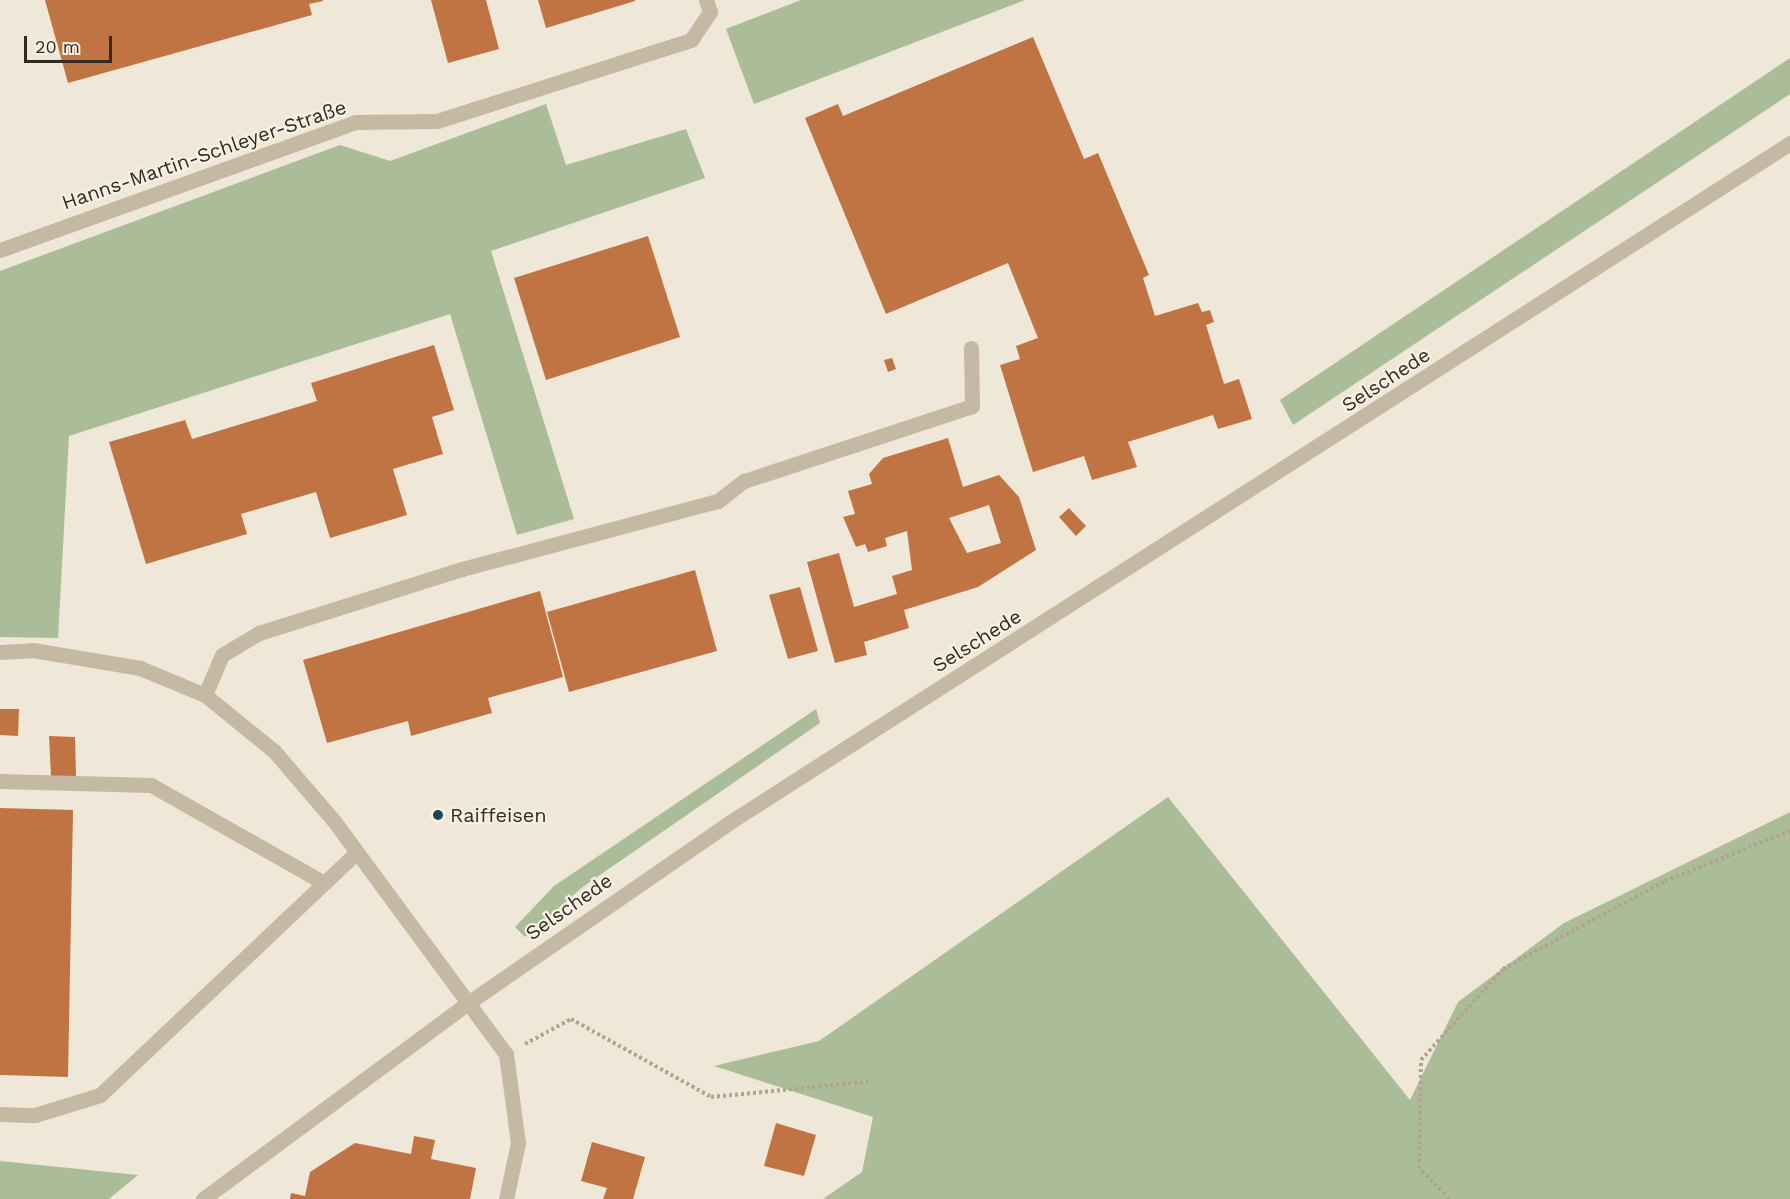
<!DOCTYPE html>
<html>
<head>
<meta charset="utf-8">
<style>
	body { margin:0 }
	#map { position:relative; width:1790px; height:1199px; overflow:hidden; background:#efe7d7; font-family:"Work Sans",sans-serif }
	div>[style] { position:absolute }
	.green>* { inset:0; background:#abbd98 }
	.building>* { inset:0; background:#c07444 }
	.path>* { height:4px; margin-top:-2px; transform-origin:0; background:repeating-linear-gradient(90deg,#b2a38e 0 3px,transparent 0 6px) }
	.minor>* { height:15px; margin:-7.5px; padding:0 7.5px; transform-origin:7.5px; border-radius:7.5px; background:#c6b9a4 }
	.dots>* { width:16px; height:16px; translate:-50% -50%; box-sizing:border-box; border:3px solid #f7f1e3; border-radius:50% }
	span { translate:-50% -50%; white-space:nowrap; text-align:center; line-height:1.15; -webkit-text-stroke:4.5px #f7f1e3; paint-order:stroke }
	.street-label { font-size:20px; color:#322b25 }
	.poi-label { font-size:20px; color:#322b25 }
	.left { translate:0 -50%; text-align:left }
	.scale { position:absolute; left:24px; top:36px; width:88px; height:27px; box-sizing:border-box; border:3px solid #322b25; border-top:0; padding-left:8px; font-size:18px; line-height:21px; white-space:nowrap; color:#322b25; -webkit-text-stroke:4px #f7f1e3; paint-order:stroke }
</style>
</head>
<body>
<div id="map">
	<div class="green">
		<i style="clip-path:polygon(801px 0,1025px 0,754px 104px,726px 29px)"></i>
		<i style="clip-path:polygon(1790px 58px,1790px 94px,1293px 425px,1280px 400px)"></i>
		<i style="clip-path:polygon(546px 104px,566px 165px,686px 129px,705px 178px,491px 251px,574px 519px,517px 535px,450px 314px,69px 436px,58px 638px,0 637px,0 271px,340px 145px,390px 161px)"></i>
		<i style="clip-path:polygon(816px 709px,820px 723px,584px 886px,525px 937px,515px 927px,554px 886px)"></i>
		<i style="clip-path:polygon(1168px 797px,1410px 1100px,1458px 1002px,1564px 923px,1790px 812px,1790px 1199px,823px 1199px,862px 1172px,873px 1117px,714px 1066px,819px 1041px)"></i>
		<i style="clip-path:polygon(0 1161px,138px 1175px,109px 1199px,0 1199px)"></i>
	</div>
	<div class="building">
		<i style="clip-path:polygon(45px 0,323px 0,323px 1px,309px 4px,312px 15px,68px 83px)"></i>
		<i style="clip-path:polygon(431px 0,486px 0,499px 49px,448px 63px)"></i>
		<i style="clip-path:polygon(538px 0,635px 0,635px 1px,546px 28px)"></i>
		<i style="clip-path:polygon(1033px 37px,1084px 159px,1098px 153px,1149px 275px,1143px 278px,1155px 316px,1198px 303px,1202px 312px,1210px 310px,1214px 322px,1206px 325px,1224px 384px,1239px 379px,1252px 419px,1218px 429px,1213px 415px,1128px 442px,1137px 467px,1092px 480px,1084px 456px,1033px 472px,1000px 365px,1020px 359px,1016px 346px,1038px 338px,1008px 263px,886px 314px,805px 118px,838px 104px,843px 116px)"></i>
		<i style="clip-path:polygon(648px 236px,680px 337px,546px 380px,514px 278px)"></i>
		<i style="clip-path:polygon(434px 345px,454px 410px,432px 417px,443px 454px,393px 469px,407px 515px,330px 538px,316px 492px,241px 514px,247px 534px,146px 564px,109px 442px,185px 420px,192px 439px,317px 401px,311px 383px)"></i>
		<i style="clip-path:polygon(892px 358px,896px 369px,888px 372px,884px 360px)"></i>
		<i style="clip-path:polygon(evenodd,948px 438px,963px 487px,999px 475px,1019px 497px,1036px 550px,978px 587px,904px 610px,909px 628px,864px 642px,867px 655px,835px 663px,807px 562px,839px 553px,854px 607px,897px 594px,892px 576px,912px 570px,907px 531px,885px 538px,887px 546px,868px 552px,865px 544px,856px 547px,843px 517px,855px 514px,848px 491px,872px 484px,869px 474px,883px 458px,948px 438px,989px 505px,1001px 543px,967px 553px,949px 518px,989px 505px)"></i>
		<i style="clip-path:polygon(1069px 508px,1086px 526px,1076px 536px,1059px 517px)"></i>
		<i style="clip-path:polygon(695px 570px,717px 651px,569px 692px,547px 612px)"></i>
		<i style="clip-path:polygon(800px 587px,818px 651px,788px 659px,769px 595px)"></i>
		<i style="clip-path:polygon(540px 591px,563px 677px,488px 698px,492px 713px,411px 736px,408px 721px,327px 743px,303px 660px)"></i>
		<i style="clip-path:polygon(0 709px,19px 709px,18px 736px,0 735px)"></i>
		<i style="clip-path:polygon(49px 736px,75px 737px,76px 777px,51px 776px)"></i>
		<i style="clip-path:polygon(0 808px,73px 810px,68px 1077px,0 1075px)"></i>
		<i style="clip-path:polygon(776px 1123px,816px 1135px,804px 1176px,764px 1166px)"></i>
		<i style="clip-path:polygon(414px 1136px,435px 1140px,431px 1159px,476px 1168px,470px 1199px,290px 1199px,291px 1193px,305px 1196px,310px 1172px,355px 1143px,411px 1154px)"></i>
		<i style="clip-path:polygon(592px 1142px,645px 1157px,633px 1199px,603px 1199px,607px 1188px,581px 1181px)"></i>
	</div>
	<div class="path">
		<i style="left:525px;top:1044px;width:52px;rotate:-28.5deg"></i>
		<i style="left:571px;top:1019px;width:160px;rotate:29.1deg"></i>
		<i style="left:711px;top:1097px;width:158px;rotate:-5.5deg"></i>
		<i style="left:1449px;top:1199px;width:43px;rotate:-134.1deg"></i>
		<i style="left:1419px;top:1168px;width:108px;rotate:-88.9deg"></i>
		<i style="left:1421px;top:1060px;width:122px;rotate:-48deg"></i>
		<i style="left:1503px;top:969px;width:184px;rotate:-28.5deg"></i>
		<i style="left:1665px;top:881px;width:135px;rotate:-21.8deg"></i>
	</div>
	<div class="minor">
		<i style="left:0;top:250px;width:378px;rotate:-19.8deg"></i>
		<i style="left:356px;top:122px;width:81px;rotate:-0.7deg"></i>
		<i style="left:437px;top:121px;width:267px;rotate:-17.7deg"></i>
		<i style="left:691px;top:40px;width:34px;rotate:-56deg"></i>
		<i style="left:710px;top:12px;width:13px;rotate:-108deg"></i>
		<i style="left:0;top:652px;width:33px;rotate:-3deg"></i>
		<i style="left:33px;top:650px;width:109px;rotate:9.5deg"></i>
		<i style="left:140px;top:668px;width:70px;rotate:22.6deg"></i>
		<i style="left:205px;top:695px;width:89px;rotate:39.1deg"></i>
		<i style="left:274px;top:751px;width:92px;rotate:49.4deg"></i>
		<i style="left:334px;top:821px;width:290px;rotate:53.6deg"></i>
		<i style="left:506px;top:1054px;width:90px;rotate:82.3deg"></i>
		<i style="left:518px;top:1143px;width:57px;rotate:102.1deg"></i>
		<i style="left:205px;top:695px;width:43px;rotate:-67deg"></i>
		<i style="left:222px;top:655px;width:43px;rotate:-30.7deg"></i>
		<i style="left:259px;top:633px;width:213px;rotate:-17.5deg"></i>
		<i style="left:462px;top:569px;width:265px;rotate:-14.9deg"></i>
		<i style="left:718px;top:501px;width:33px;rotate:-38deg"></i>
		<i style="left:744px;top:481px;width:240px;rotate:-18.2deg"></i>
		<i style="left:972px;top:406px;width:58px;rotate:-91deg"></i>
		<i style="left:0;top:781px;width:151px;rotate:1.5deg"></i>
		<i style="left:151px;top:785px;width:199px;rotate:29.5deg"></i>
		<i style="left:0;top:1114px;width:35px;rotate:2deg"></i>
		<i style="left:35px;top:1115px;width:68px;rotate:-17.1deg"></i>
		<i style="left:100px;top:1095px;width:352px;rotate:-43.4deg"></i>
		<i style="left:203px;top:1199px;width:326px;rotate:-36.5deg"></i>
		<i style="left:465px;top:1005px;width:322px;rotate:-34.6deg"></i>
		<i style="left:730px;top:822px;width:1259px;rotate:-32.64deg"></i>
	</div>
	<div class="dots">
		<i style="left:438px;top:815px;background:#1d4651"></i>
	</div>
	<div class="street-label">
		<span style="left:204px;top:155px;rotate:-19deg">Hanns-Martin-Schleyer-Straße</span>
		<span style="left:1386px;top:380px;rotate:-33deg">Selschede</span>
		<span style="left:977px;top:641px;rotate:-32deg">Selschede</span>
		<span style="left:569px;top:907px;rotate:-35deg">Selschede</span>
	</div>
	<div class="poi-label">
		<span class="left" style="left:450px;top:815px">Raiffeisen</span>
	</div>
	<div class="scale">20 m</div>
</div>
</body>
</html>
